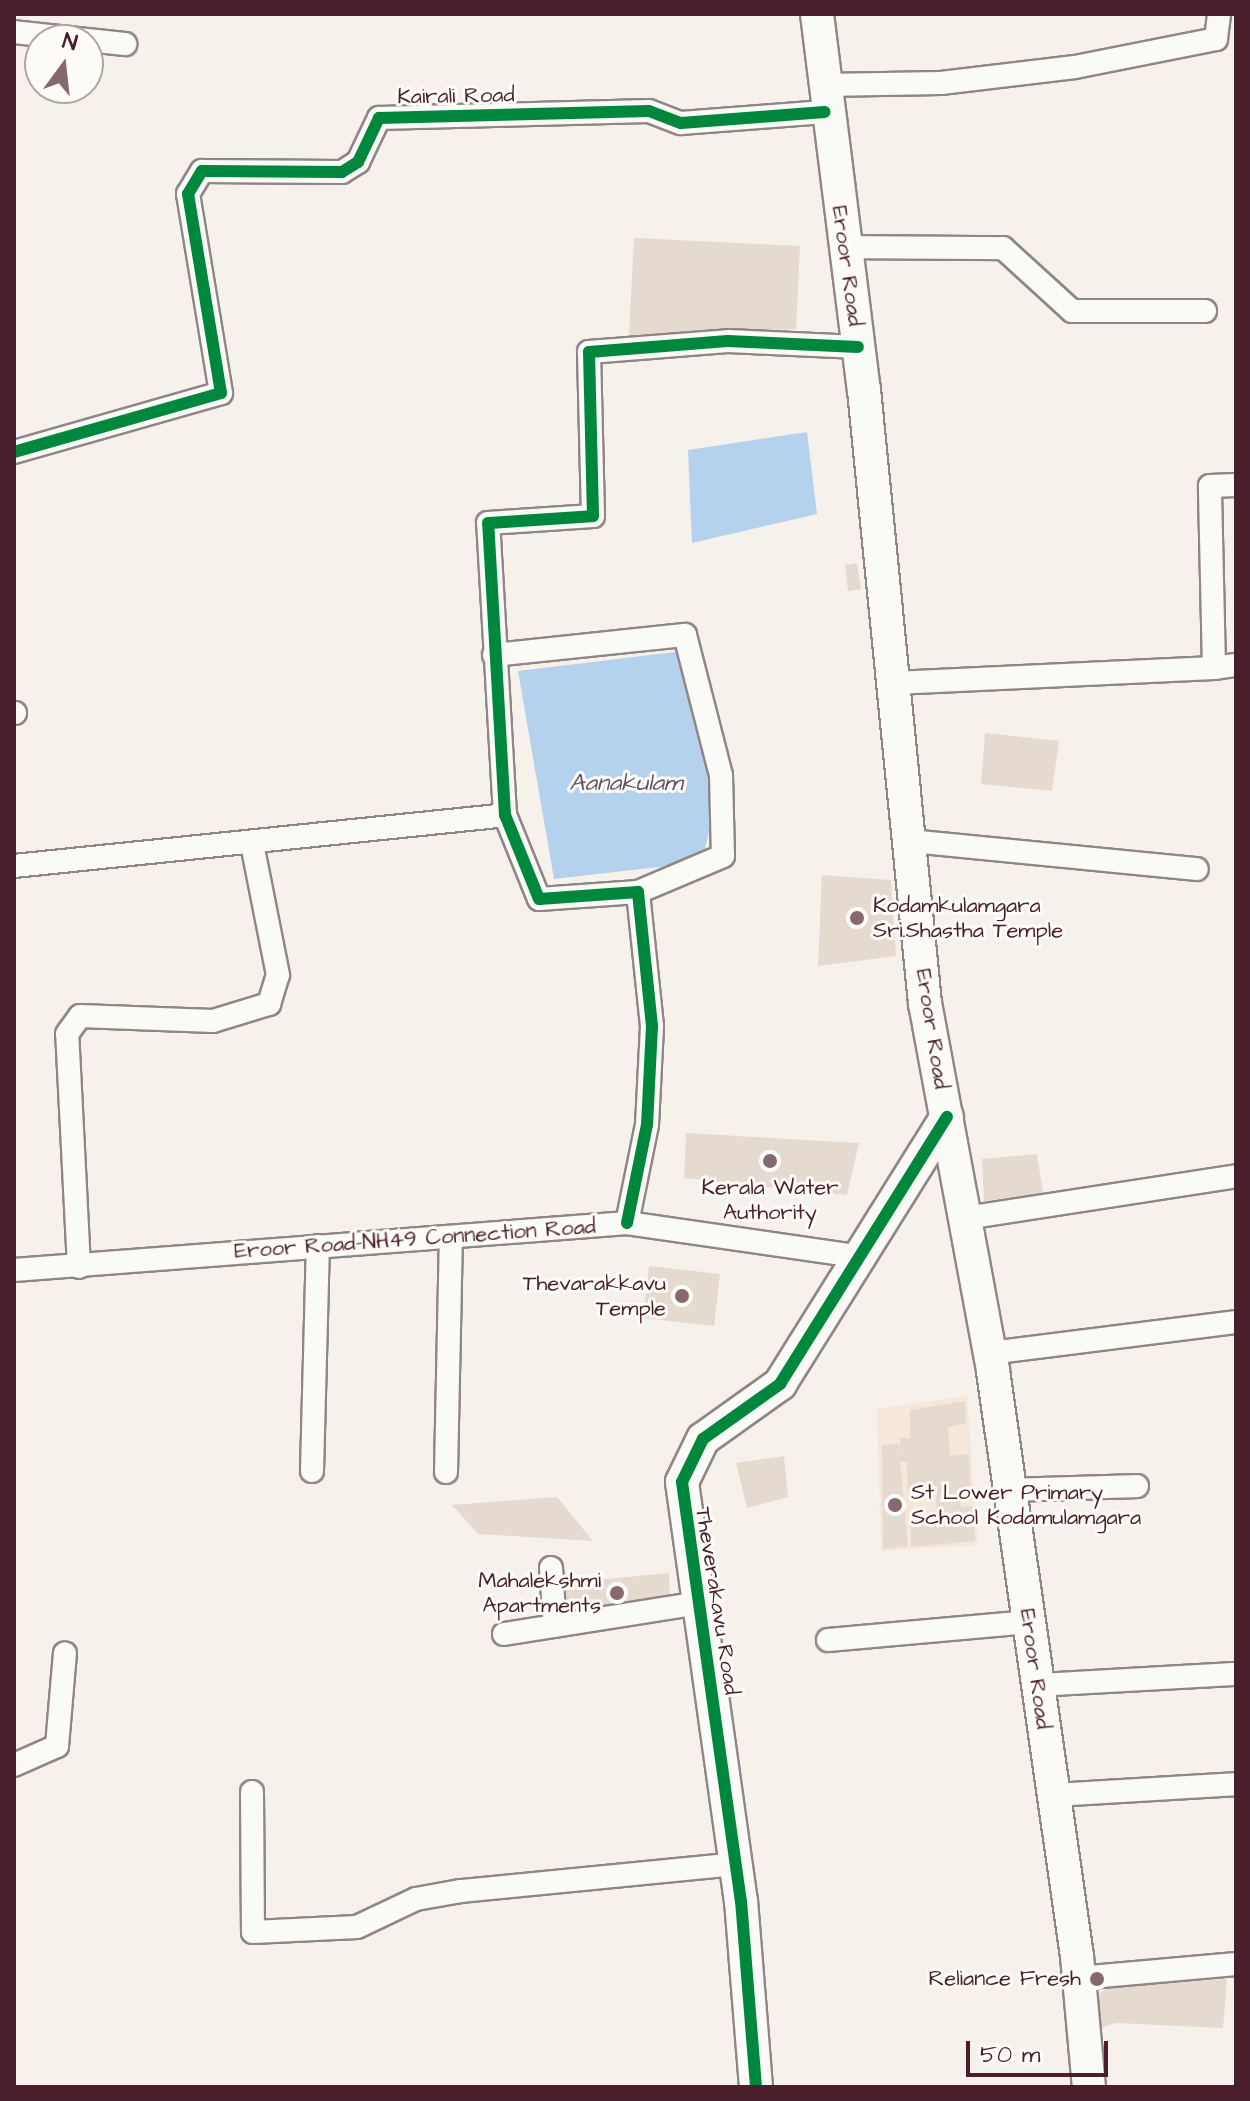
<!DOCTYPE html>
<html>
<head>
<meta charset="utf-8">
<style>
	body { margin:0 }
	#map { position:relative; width:1250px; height:2101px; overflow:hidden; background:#f6f2eb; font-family:"Architects Daughter",sans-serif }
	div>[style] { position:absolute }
	.built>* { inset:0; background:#f5e8da }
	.water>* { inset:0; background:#b4d1ee }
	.building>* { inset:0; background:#e4dad0 }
	.roads { filter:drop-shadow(2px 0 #908685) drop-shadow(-2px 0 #908685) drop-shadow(0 2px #908685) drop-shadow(0 -2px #908685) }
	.street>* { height:22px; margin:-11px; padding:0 11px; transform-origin:11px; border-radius:11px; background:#fafaf7 }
	.secondary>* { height:32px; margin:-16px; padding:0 16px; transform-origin:16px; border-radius:16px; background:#fafaf7 }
	.cycleway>* { height:12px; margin:-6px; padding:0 6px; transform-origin:6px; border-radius:6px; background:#00873e }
	.dots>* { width:22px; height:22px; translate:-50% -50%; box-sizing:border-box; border:4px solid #fdfcf7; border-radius:50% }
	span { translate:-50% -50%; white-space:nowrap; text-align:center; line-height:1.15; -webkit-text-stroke:6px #fdfcf7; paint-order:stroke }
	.street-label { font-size:22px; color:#4a1f2b }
	.poi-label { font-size:22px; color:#4a1f2b }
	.left { translate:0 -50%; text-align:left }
	.right { translate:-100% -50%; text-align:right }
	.water-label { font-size:24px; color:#615066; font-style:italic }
	.frame { position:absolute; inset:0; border:16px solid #4a1f2b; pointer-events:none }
	.north { position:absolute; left:24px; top:24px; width:80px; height:80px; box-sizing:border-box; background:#fdfcf7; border:2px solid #b5a4a5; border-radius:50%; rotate:15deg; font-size:22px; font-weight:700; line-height:32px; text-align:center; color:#4a1f2b }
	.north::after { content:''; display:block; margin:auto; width:28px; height:36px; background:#86696e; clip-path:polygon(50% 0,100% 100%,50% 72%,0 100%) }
	.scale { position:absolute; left:966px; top:2041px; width:142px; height:36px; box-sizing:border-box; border:4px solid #4a1f2b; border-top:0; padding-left:10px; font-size:24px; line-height:28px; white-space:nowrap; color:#4a1f2b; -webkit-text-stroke:6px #fdfcf7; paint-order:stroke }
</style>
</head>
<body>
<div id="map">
	<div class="built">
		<i style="clip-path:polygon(967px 1396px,978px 1545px,881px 1551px,877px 1409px)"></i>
	</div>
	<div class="water">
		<i style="clip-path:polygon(807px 432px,817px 514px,692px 543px,688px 450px)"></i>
		<i style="clip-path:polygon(683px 651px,717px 797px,702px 862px,554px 879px,518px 671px)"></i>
	</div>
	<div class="building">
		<i style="clip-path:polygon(634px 238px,800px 246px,796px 329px,629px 335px)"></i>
		<i style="clip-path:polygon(857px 563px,861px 589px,848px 591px,845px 565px)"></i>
		<i style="clip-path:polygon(985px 733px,1059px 741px,1052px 791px,981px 784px)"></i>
		<i style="clip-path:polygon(822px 875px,891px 880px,896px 956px,818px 966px)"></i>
		<i style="clip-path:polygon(686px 1133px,859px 1143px,847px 1195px,684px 1178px)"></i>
		<i style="clip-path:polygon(1037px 1154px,1043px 1193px,984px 1201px,982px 1159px)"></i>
		<i style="clip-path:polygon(649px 1266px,720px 1274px,714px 1326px,643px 1318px)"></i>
		<i style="clip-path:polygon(965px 1401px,966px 1423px,948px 1427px,950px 1456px,969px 1454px,970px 1486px,960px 1488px,961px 1507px,973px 1506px,975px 1541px,911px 1547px,911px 1520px,937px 1518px,936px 1490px,908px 1493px,907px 1462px,900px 1461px,908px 1546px,883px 1549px,882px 1445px,899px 1443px,900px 1456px,900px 1438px,910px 1438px,910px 1410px)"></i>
		<i style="clip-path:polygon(784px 1456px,788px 1497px,747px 1508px,736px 1463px)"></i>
		<i style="clip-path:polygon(557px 1497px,593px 1541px,478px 1534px,452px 1505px)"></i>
		<i style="clip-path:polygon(669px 1573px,670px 1603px,567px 1616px,564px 1583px)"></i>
		<i style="clip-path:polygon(1227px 1979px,1223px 2028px,1116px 2023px,1097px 2029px,1091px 1999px,1108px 1988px)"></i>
	</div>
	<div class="roads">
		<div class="street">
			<i style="left:14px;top:32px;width:112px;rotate:6.2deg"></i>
			<i style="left:823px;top:85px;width:118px;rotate:-1deg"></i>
			<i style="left:941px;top:83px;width:135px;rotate:-6.8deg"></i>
			<i style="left:1075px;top:67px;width:144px;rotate:-11.2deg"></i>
			<i style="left:1216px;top:39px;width:25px;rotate:-83deg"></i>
			<i style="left:845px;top:247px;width:158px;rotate:0.4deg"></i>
			<i style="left:1003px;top:248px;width:93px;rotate:42.4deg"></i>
			<i style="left:1072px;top:311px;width:133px"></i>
			<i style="left:14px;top:452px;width:215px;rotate:-15.9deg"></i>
			<i style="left:221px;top:393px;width:202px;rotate:-99.4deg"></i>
			<i style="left:188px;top:194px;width:27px;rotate:-59deg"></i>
			<i style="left:202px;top:171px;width:140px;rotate:0.4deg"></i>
			<i style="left:342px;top:172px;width:19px;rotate:-32deg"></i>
			<i style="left:358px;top:162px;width:49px;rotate:-64.5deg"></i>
			<i style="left:379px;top:118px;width:270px;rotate:-1.5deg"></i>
			<i style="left:649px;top:111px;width:34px;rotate:21deg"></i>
			<i style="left:681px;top:123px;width:144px;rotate:-4.4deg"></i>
			<i style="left:494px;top:655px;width:192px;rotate:-6deg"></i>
			<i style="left:685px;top:635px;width:145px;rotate:75.6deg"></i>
			<i style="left:721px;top:775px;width:81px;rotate:88.6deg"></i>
			<i style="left:723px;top:856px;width:92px;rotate:157deg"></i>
			<i style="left:1214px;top:668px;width:22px;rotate:-8deg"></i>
			<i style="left:894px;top:683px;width:320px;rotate:-2.7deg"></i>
			<i style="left:1214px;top:668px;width:182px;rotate:-91.3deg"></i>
			<i style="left:1210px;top:486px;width:26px;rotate:-2deg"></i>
			<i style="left:14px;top:713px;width:1px"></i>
			<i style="left:910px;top:841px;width:288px;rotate:5.6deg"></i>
			<i style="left:14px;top:866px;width:494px;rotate:-5.9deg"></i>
			<i style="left:966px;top:1218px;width:273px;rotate:-8.8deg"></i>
			<i style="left:627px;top:1223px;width:100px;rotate:-78.5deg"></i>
			<i style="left:647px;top:1125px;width:99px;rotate:-87.1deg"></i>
			<i style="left:652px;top:1026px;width:135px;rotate:-96deg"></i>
			<i style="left:638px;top:892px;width:99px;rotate:176deg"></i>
			<i style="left:539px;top:899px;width:91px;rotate:-112deg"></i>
			<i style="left:505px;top:815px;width:292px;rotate:-93.3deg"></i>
			<i style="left:488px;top:523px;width:105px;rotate:-3.8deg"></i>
			<i style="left:593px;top:516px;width:164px;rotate:-91.4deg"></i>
			<i style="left:589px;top:352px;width:139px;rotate:-4.5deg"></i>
			<i style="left:728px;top:341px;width:130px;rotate:2.6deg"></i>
			<i style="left:79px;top:1267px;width:233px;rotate:-92.9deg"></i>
			<i style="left:67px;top:1034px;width:22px;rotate:-54deg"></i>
			<i style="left:80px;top:1016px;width:133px;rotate:2.2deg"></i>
			<i style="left:213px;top:1021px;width:59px;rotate:-16.9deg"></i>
			<i style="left:269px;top:1004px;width:30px;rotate:-73deg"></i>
			<i style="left:278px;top:975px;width:134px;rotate:-101.2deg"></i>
			<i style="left:14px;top:1270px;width:615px;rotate:-4.38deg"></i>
			<i style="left:627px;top:1223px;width:237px;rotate:8.2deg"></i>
			<i style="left:990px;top:1353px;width:248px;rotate:-7.2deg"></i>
			<i style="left:312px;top:1471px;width:225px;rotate:-88.5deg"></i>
			<i style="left:446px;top:1472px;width:235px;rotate:-88.8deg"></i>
			<i style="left:1010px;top:1490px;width:127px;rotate:-1.8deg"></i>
			<i style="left:551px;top:1568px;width:58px;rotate:86.1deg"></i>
			<i style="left:504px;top:1634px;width:197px;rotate:-9deg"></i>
			<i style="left:828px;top:1640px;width:202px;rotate:-5.1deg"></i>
			<i style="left:1038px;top:1685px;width:198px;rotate:-3.2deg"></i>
			<i style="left:14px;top:1765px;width:47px;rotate:-23.8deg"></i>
			<i style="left:57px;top:1746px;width:93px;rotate:-85.1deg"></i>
			<i style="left:252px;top:1792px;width:140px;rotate:89.6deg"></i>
			<i style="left:253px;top:1932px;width:104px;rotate:-2.8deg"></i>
			<i style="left:357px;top:1927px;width:65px;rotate:-25.4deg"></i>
			<i style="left:416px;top:1899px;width:46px;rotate:-10.1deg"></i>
			<i style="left:461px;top:1891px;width:275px;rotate:-5.6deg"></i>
			<i style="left:1053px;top:1795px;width:183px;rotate:-3.4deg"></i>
			<i style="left:1079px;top:1978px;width:158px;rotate:-5.1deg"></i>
		</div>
		<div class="secondary">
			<i style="left:817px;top:14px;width:379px;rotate:82.9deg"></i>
			<i style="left:864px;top:390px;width:616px;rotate:84.32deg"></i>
			<i style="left:925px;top:1003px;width:374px;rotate:79.5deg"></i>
			<i style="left:993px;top:1371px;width:591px;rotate:81.83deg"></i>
			<i style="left:1077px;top:1956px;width:132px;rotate:84.8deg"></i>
			<i style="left:756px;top:2087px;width:186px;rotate:-94.6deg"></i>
			<i style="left:741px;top:1902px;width:424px;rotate:-98deg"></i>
			<i style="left:682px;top:1482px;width:48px;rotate:-64deg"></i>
			<i style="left:703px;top:1439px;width:95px;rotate:-35.5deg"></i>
			<i style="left:780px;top:1384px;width:315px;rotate:-58deg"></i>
		</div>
	</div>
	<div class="cycleway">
		<i style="left:14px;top:452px;width:215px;rotate:-15.9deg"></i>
		<i style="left:221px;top:393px;width:202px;rotate:-99.4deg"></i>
		<i style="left:188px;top:194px;width:27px;rotate:-59deg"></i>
		<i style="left:202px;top:171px;width:140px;rotate:0.4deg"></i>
		<i style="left:342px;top:172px;width:19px;rotate:-32deg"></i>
		<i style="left:358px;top:162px;width:49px;rotate:-64.5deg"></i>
		<i style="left:379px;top:118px;width:270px;rotate:-1.5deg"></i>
		<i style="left:649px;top:111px;width:34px;rotate:21deg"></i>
		<i style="left:681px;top:123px;width:144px;rotate:-4.4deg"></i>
		<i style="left:627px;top:1223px;width:100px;rotate:-78.5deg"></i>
		<i style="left:647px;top:1125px;width:99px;rotate:-87.1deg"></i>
		<i style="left:652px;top:1026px;width:135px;rotate:-96deg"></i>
		<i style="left:638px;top:892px;width:99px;rotate:176deg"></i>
		<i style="left:539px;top:899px;width:91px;rotate:-112deg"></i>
		<i style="left:505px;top:815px;width:292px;rotate:-93.3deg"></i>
		<i style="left:488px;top:523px;width:105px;rotate:-3.8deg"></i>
		<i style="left:593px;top:516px;width:164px;rotate:-91.4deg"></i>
		<i style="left:589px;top:352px;width:139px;rotate:-4.5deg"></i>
		<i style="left:728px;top:341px;width:130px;rotate:2.6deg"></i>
		<i style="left:756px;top:2087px;width:186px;rotate:-94.6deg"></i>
		<i style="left:741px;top:1902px;width:424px;rotate:-98deg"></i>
		<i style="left:682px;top:1482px;width:48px;rotate:-64deg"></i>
		<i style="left:703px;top:1439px;width:95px;rotate:-35.5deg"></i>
		<i style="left:780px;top:1384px;width:315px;rotate:-58deg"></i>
	</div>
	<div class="dots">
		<i style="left:857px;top:918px;background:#86696e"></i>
		<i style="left:770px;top:1161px;background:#86696e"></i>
		<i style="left:682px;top:1296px;background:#86696e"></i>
		<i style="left:895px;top:1505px;background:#86696e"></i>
		<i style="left:617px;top:1593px;background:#86696e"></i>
		<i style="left:1097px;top:1979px;background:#86696e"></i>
	</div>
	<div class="street-label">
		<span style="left:456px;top:96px;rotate:-1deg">Kairali Road</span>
		<span style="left:847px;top:266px;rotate:82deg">Eroor Road</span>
		<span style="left:932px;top:1029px;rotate:81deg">Eroor Road</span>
		<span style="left:415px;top:1239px;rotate:-4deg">Eroor Road-NH49 Connection Road</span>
		<span style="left:717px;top:1601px;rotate:81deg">Theverakavu Road</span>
		<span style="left:1035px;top:1669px;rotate:82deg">Eroor Road</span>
	</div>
	<div class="poi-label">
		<span class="left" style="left:873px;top:918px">Kodamkulamgara<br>Sri.Shastha Temple</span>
		<span style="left:770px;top:1200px">Kerala Water<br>Authority</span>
		<span class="right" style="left:666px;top:1296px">Thevarakkavu<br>Temple</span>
		<span class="left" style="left:911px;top:1505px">St Lower Primary<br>School Kodamulamgara</span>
		<span class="right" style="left:601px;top:1593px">Mahalekshmi<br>Apartments</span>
		<span class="right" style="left:1081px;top:1979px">Reliance Fresh</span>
	</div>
	<div class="water-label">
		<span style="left:626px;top:784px">Aanakulam</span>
	</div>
	<div class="frame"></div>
	<div class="north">N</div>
	<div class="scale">50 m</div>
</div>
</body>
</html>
